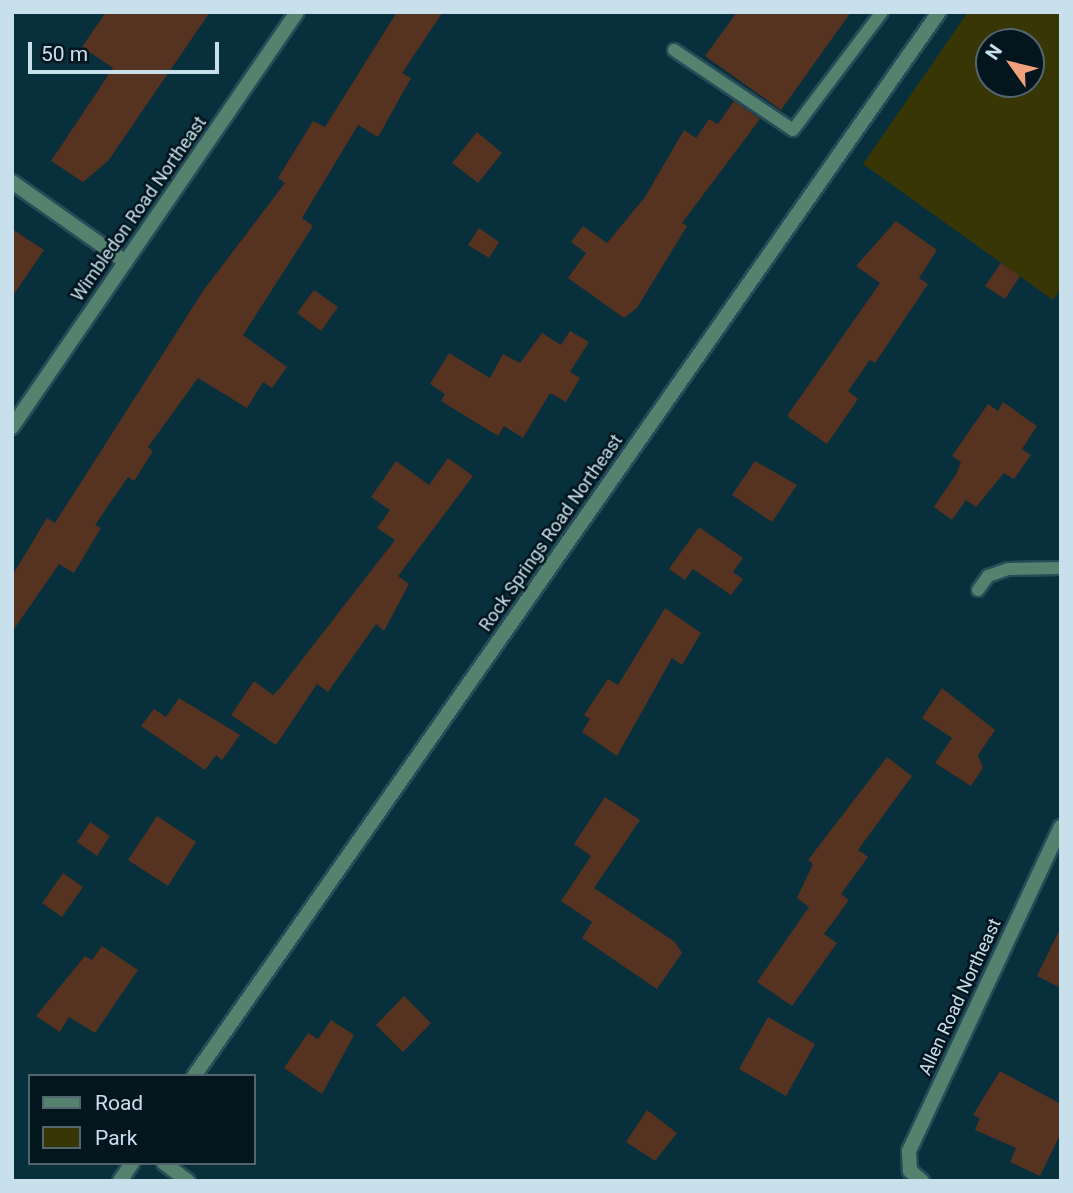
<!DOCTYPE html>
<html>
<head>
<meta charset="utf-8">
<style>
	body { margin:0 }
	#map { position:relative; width:1073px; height:1193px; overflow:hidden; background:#082f3c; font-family:Roboto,sans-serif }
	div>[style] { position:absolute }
	.green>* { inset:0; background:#393605 }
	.building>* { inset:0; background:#563220 }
	.roads { filter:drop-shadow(2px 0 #274b58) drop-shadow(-2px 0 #274b58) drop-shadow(0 2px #274b58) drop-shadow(0 -2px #274b58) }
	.lane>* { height:12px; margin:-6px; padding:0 6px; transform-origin:6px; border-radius:6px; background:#54826e }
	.street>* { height:14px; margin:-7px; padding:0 7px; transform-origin:7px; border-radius:7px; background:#54826e }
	span { translate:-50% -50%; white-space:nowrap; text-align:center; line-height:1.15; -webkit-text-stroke:5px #03151d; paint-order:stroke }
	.street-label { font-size:18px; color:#c7e0eb }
	.frame { position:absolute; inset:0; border:14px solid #c7e0eb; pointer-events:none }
	.legend { position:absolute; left:28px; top:1074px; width:228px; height:91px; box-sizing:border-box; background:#03151d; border:2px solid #51666f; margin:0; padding:9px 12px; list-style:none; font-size:21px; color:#c7e0eb }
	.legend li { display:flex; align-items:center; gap:14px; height:35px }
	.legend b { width:35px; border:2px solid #51666f }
	.north { position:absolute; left:975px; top:28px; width:70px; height:70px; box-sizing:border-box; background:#03151d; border:2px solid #51666f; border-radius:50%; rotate:304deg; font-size:19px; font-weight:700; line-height:28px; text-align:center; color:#c7e0eb }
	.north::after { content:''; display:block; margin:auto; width:24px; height:32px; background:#f1a17c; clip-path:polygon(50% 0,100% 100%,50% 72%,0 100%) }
	.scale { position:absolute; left:28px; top:42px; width:191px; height:32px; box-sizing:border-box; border:4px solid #c7e0eb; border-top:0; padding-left:9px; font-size:21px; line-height:24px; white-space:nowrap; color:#c7e0eb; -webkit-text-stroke:5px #03151d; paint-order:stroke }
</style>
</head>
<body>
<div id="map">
	<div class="green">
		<i style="clip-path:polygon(evenodd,968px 12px,1061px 12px,1061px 288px,1053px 300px,863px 164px,968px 12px,989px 42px,1031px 42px,1031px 84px,989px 84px,989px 42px)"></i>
	</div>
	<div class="building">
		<i style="clip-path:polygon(106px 12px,210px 12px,108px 161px,83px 182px,51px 161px,113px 68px,82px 47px)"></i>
		<i style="clip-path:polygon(397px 12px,443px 12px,402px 73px,411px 78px,378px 137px,358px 125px,302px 218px,313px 226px,243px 335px,287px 367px,272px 388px,263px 382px,247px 408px,198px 378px,148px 447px,153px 451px,134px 481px,128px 477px,95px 525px,101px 528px,74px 573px,59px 564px,12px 632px,12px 576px,47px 518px,55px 523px,203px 291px,285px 183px,278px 178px,313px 121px,325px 127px)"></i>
		<i style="clip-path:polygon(737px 12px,851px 12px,781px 110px,705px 56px)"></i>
		<i style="clip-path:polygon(734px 101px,760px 119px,682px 223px,687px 226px,637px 308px,624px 318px,568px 278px,586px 253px,571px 242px,583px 226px,607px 243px,645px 197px,684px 130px,696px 138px,709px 119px,718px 124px)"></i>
		<i style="clip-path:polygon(477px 132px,502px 153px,478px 183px,452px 163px)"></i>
		<i style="clip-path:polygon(896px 221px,937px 250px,919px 278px,928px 284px,875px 363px,870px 360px,848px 391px,858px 399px,827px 444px,787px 416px,880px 283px,856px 266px)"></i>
		<i style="clip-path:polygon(479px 228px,499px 242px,489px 258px,468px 245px)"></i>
		<i style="clip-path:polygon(12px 229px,44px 250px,12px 297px)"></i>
		<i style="clip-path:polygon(1001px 263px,1020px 276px,1005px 299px,985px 286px)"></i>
		<i style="clip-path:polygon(314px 290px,338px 307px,321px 331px,297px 313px)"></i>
		<i style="clip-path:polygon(570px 331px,589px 342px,570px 372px,580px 378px,566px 402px,550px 393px,523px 438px,504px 426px,498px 436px,441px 401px,445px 394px,430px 384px,449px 353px,490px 378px,503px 354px,520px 363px,542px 333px,561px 345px)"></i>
		<i style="clip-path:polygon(1003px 402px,1037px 426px,1022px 449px,1031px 455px,1014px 479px,1004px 473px,976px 507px,966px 500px,952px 520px,934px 507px,957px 473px,961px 462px,952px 456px,988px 404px,998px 411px)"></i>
		<i style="clip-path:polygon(448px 458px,473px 476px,398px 576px,409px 584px,384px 631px,376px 624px,328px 692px,317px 684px,276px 745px,231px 715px,254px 681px,273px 695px,280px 688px,395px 540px,377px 528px,390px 510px,371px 497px,396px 461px,429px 485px)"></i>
		<i style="clip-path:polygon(755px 461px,797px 485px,772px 522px,732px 495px)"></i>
		<i style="clip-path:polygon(699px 527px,743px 558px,733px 572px,743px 579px,731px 595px,693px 569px,685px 580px,669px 569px)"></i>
		<i style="clip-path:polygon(665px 608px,701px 633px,682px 665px,672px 658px,617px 756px,582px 732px,590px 719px,584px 715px,608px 679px,618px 685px)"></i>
		<i style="clip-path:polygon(942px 688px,995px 730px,978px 755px,983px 768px,971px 786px,935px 763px,952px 738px,922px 718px)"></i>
		<i style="clip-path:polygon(179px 698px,240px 735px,222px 760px,216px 755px,205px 770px,141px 726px,154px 709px,166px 717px)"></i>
		<i style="clip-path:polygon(887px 757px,912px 776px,858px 850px,868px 857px,841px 894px,849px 900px,824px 934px,837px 943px,792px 1006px,757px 982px,809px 907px,797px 898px,813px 864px,808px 860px)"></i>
		<i style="clip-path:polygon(605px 797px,640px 820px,594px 888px,675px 942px,682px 953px,657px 989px,582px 938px,592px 922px,561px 901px,591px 856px,574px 844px)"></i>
		<i style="clip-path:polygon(157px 816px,196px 842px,168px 886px,128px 860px)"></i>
		<i style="clip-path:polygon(90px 822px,110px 836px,97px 856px,77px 842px)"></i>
		<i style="clip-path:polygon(63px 873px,83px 887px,62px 917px,42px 903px)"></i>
		<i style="clip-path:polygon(1061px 927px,1061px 988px,1037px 976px)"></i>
		<i style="clip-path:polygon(102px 946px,138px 970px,95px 1033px,69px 1017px,60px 1032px,36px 1016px,85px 956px,92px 960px)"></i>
		<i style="clip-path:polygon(404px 996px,431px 1023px,403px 1052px,376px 1025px)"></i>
		<i style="clip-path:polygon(768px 1017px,815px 1044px,786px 1096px,739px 1069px)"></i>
		<i style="clip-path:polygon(331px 1020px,354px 1035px,322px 1094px,284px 1068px,308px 1033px,318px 1039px)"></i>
		<i style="clip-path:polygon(1000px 1071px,1061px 1104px,1061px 1133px,1040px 1176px,1010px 1162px,1016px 1148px,975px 1130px,980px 1118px,973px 1115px)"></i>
		<i style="clip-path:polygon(647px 1110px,677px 1133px,655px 1161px,626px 1142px)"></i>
	</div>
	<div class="roads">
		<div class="lane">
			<i style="left:674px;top:50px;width:143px;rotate:33.9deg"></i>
			<i style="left:793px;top:130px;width:148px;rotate:-53deg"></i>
			<i style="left:978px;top:590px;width:17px;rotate:-54deg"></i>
			<i style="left:988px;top:576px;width:21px;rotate:-19deg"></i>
			<i style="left:1008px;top:569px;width:53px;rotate:-1.1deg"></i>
		</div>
		<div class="street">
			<i style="left:12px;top:182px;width:139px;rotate:35.1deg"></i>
			<i style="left:12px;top:427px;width:503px;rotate:-55.52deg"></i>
			<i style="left:194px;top:1076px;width:1299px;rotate:-55deg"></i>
			<i style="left:164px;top:1163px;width:30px;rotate:37deg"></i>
			<i style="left:120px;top:1181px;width:22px;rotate:-56deg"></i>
			<i style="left:922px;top:1181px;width:16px;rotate:-140deg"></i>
			<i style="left:910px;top:1171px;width:20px;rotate:-93deg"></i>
			<i style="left:909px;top:1151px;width:358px;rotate:-64.9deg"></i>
		</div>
	</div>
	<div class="street-label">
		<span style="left:139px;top:209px;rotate:-55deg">Wimbledon Road Northeast</span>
		<span style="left:551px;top:533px;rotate:-55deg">Rock Springs Road Northeast</span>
		<span style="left:960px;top:997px;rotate:-65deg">Allen Road Northeast</span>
	</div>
	<div class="frame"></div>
	<ul class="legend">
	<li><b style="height:9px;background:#54826e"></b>Road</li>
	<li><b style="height:19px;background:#393605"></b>Park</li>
	</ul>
	<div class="north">N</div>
	<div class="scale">50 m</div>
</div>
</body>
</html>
